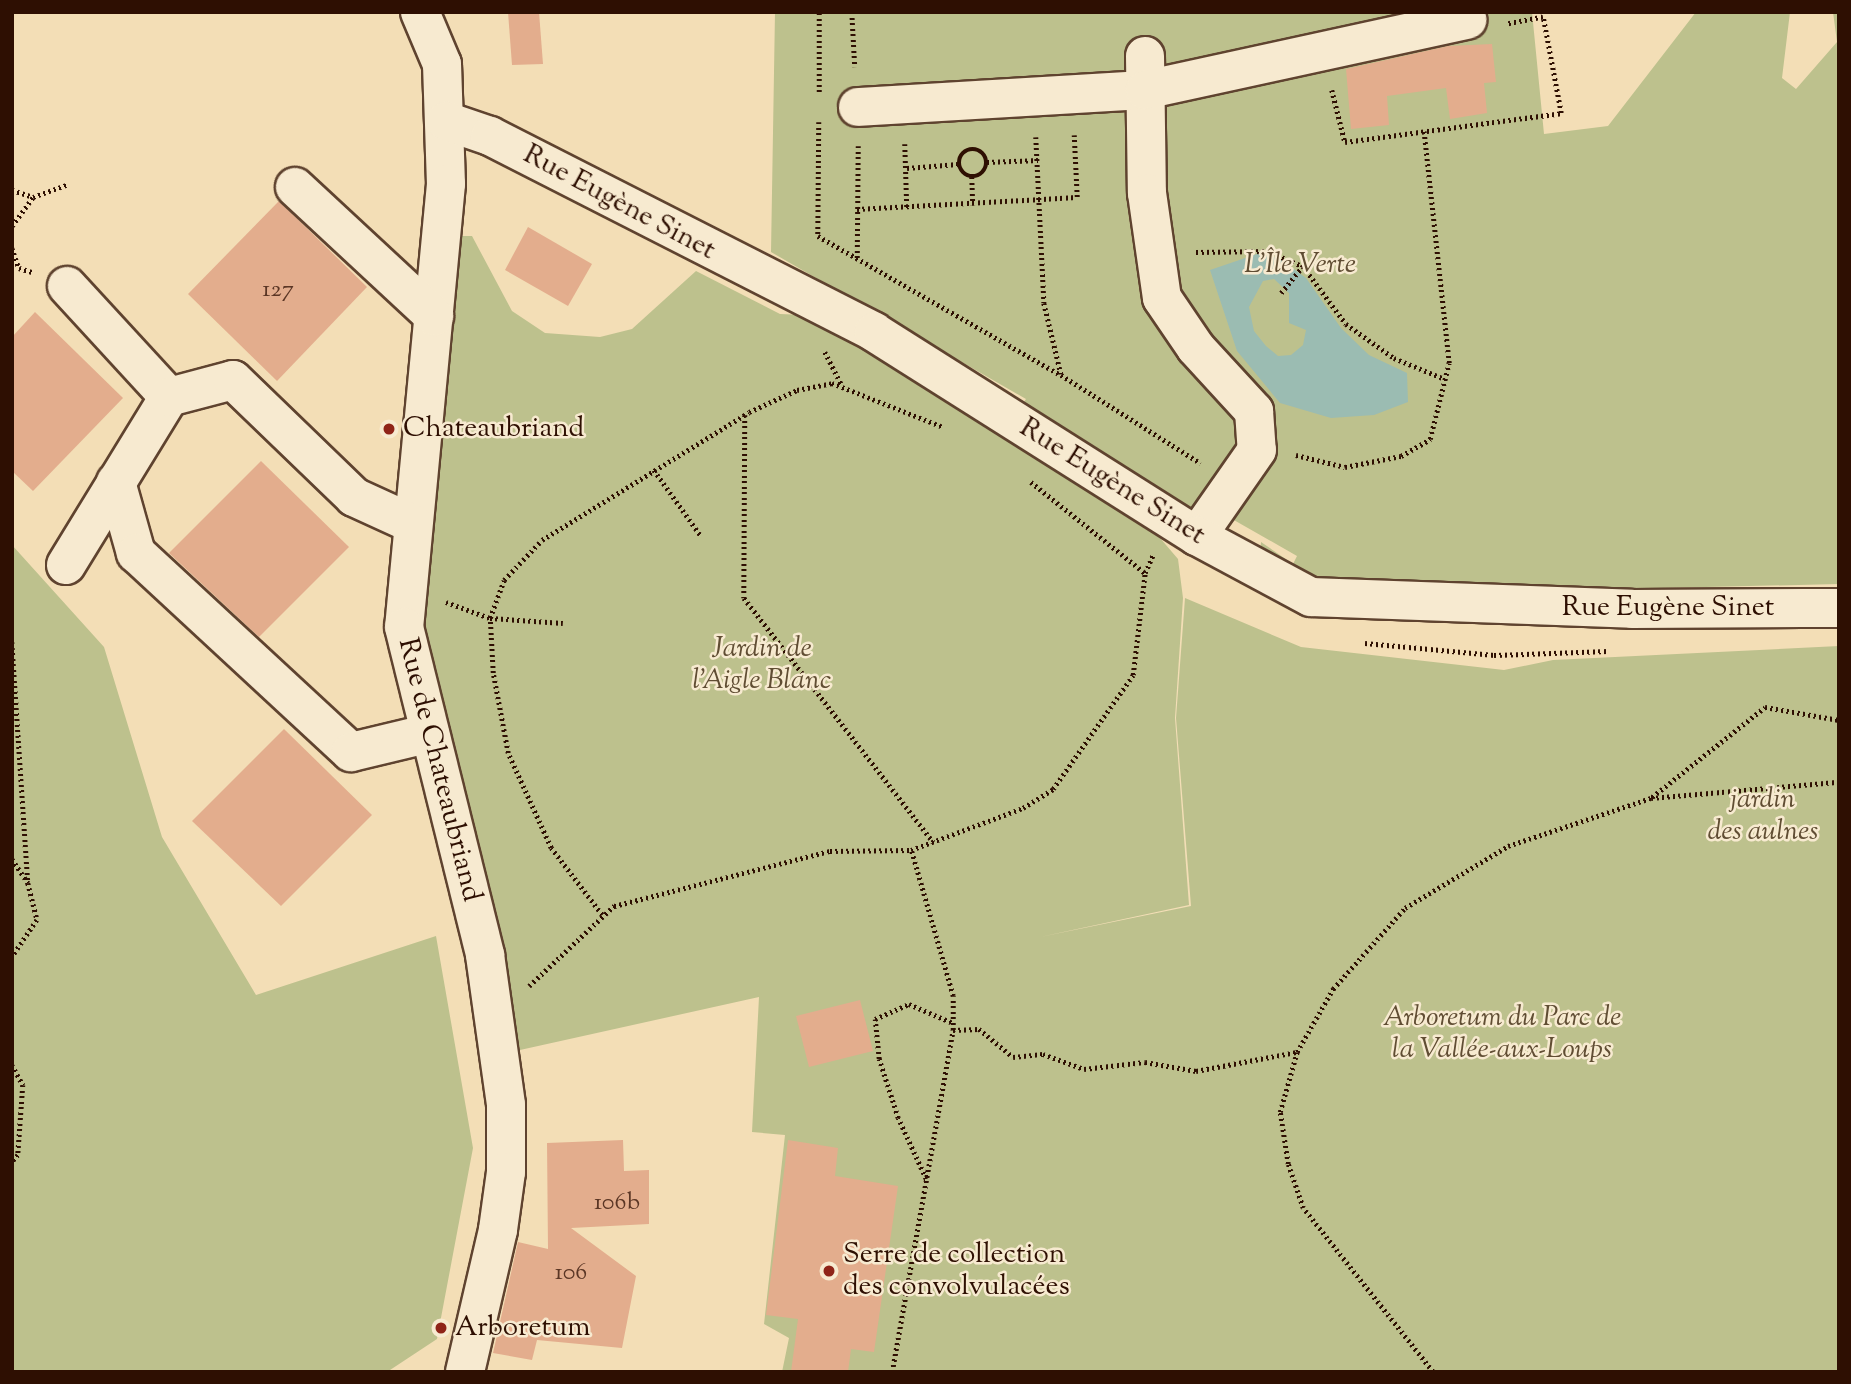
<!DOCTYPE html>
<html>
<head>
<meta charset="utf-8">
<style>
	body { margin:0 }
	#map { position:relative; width:1851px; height:1384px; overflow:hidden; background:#f3deb6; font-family:"Sorts Mill Goudy",serif }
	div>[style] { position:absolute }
	.green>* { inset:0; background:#bdc18d }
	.water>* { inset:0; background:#9bbcb2 }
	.building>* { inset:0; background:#e3ad8d }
	.path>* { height:4.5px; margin-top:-2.25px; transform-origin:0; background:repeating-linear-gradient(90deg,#2e0f02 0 2px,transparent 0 5.5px) }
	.path>.ring { margin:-2.25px; padding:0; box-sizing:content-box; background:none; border:4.5px solid #2e0f02; border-radius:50% }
	.roads { filter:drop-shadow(2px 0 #5f432f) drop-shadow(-2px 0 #5f432f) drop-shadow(0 2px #5f432f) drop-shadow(0 -2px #5f432f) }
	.minor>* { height:38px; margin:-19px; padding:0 19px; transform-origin:19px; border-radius:19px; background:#f7ead0 }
	.dots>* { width:19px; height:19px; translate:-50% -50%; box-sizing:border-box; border:4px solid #f7ead0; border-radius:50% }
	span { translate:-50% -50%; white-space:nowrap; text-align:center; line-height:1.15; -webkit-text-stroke:5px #f7ead0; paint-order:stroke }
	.number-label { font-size:24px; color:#5b3625 }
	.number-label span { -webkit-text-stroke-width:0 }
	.street-label { font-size:28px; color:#2e0f02 }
	.park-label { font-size:28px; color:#604d33; font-style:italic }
	.poi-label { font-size:28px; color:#2e0f02 }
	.left { translate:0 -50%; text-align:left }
	.frame { position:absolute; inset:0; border:14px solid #2e0f02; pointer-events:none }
</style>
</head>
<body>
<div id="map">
	<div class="green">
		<i style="clip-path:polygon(775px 12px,1532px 12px,1544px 134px,1608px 126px,1696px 12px,1790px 12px,1782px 78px,1796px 89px,1837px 42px,1833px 12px,1839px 12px,1839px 584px,1535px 591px,1311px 588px,1260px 557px,1261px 542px,1293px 564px,1297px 556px,1204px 503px,1191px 525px,1017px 411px,1026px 399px,771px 252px)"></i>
		<i style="clip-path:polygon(460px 236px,472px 236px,512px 311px,545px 333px,600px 337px,632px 329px,696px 271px,780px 314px,804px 315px,933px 390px,1160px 538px,1178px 559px,1183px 598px,1175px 718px,1189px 905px,1040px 937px,1191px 906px,1176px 718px,1185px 598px,1301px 647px,1504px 670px,1553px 660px,1839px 646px,1839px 1372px,782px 1372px,789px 1338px,764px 1324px,785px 1135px,752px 1132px,759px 997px,520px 1050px,423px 643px)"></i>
		<i style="clip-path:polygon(12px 545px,104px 647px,162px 837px,256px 995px,436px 936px,473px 1148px,437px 1339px,387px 1372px,12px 1372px)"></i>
	</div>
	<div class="water">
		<i style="clip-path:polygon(evenodd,1257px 254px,1279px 258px,1306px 278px,1341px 328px,1369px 355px,1407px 373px,1408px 402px,1374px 415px,1331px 418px,1280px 403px,1237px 351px,1210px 270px,1257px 254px,1274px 279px,1289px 293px,1289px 323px,1306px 330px,1303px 345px,1291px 355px,1278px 356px,1266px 346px,1254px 331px,1249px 307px,1263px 281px,1274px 279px)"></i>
	</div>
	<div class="building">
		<i style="clip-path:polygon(508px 12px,539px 12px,543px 64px,512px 65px)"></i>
		<i style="clip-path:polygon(1492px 44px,1496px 82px,1484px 83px,1487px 113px,1450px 119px,1446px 88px,1387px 96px,1389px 125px,1351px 129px,1346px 69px,1448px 46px)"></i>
		<i style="clip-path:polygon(279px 201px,367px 287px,277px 381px,188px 294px)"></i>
		<i style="clip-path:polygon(528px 227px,592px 264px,568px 306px,505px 270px)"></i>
		<i style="clip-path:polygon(35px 312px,123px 398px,33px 491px,12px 471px,12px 337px)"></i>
		<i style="clip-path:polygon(261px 461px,349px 547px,259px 637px,169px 553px)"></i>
		<i style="clip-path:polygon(284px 729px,372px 815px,281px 906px,192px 821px)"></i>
		<i style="clip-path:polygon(860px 1000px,873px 1051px,809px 1067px,796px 1016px)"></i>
		<i style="clip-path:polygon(623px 1140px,624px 1171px,649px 1170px,649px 1224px,571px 1228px,636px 1276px,622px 1348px,537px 1340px,532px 1360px,493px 1353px,518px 1242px,548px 1249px,547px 1143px)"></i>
		<i style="clip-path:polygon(788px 1140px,838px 1148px,835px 1176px,898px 1186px,874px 1352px,851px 1349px,848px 1372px,791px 1372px,798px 1319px,766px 1315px)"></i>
	</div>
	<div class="path">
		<i style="left:852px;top:12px;width:55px;rotate:86.9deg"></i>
		<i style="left:1332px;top:90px;width:54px;rotate:76deg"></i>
		<i style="left:1345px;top:142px;width:218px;rotate:-7.6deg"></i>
		<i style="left:1561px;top:113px;width:98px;rotate:-100.6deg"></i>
		<i style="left:1543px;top:17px;width:38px;rotate:169deg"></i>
		<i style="left:819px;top:92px;width:80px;rotate:-90deg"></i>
		<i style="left:819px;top:122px;width:114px;rotate:90.5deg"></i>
		<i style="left:818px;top:236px;width:280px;rotate:29.8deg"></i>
		<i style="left:1061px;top:375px;width:165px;rotate:32.3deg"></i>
		<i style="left:1036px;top:137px;width:166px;rotate:87.2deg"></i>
		<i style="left:1044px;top:303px;width:73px;rotate:76.5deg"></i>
		<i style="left:905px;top:144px;width:65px;rotate:88.2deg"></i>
		<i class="ring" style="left:959px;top:149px;width:23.5px;height:23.5px"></i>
		<i style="left:987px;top:162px;width:51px;rotate:-2.2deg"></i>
		<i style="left:907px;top:168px;width:51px;rotate:-4.5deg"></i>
		<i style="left:972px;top:177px;width:28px;rotate:88deg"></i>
		<i style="left:12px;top:190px;width:22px;rotate:18deg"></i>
		<i style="left:33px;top:197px;width:38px;rotate:-20deg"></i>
		<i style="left:857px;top:209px;width:220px;rotate:-3.1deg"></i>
		<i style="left:1077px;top:197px;width:62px;rotate:-92.8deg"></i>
		<i style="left:12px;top:226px;width:36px;rotate:-54deg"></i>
		<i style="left:12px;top:248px;width:21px;rotate:71deg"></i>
		<i style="left:19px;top:268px;width:14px;rotate:17deg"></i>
		<i style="left:1196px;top:252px;width:71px;rotate:-0.8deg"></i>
		<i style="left:1267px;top:251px;width:39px;rotate:23deg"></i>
		<i style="left:1303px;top:266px;width:72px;rotate:53.4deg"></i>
		<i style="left:1346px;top:324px;width:59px;rotate:35.3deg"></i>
		<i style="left:1394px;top:358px;width:55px;rotate:22.4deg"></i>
		<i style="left:857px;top:258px;width:112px;rotate:-89.5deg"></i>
		<i style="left:1281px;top:293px;width:35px;rotate:-51deg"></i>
		<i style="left:825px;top:352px;width:37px;rotate:63deg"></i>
		<i style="left:745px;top:415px;width:183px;rotate:90.3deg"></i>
		<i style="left:744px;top:598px;width:309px;rotate:52.2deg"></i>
		<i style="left:1296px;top:455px;width:50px;rotate:13.8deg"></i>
		<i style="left:1345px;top:467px;width:57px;rotate:-11.1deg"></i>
		<i style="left:1401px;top:456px;width:34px;rotate:-30deg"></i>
		<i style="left:1430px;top:439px;width:78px;rotate:-76deg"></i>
		<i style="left:1449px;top:363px;width:233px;rotate:-96.2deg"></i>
		<i style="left:654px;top:470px;width:81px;rotate:54.5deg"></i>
		<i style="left:1031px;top:482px;width:146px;rotate:38.6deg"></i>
		<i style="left:446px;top:602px;width:47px;rotate:20deg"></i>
		<i style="left:490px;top:618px;width:73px;rotate:3.9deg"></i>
		<i style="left:12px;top:642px;width:242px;rotate:86.2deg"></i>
		<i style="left:28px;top:883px;width:38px;rotate:76deg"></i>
		<i style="left:37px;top:920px;width:45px;rotate:124deg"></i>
		<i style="left:1365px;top:643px;width:130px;rotate:5.3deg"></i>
		<i style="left:1494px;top:655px;width:114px;rotate:-2deg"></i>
		<i style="left:1652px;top:797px;width:144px;rotate:-38.5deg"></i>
		<i style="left:1765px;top:707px;width:75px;rotate:10deg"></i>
		<i style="left:12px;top:859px;width:29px;rotate:56deg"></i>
		<i style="left:602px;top:915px;width:84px;rotate:-127.3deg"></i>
		<i style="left:551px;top:848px;width:104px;rotate:-114.4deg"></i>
		<i style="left:508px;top:753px;width:81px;rotate:-100.6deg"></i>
		<i style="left:493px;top:673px;width:55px;rotate:-93.1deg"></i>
		<i style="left:490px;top:618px;width:40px;rotate:-69.8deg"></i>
		<i style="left:504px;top:580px;width:55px;rotate:-46.5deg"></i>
		<i style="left:542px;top:540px;width:243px;rotate:-31.7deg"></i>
		<i style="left:749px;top:412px;width:53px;rotate:-24.6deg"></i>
		<i style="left:797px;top:390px;width:36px;rotate:-11deg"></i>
		<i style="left:832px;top:383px;width:119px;rotate:21.6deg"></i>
		<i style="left:529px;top:986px;width:117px;rotate:-43.3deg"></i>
		<i style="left:614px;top:906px;width:223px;rotate:-14.3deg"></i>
		<i style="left:830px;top:851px;width:81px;rotate:-0.7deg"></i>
		<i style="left:911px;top:850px;width:120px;rotate:-20.6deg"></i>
		<i style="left:1023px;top:808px;width:36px;rotate:-32deg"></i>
		<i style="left:1053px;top:789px;width:139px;rotate:-54.9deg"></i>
		<i style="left:1133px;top:675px;width:103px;rotate:-83.3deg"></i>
		<i style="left:1145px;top:573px;width:20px;rotate:-66deg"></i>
		<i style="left:953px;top:1030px;width:26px;rotate:-2deg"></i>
		<i style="left:979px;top:1029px;width:44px;rotate:39.5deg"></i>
		<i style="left:1013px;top:1057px;width:30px;rotate:-6deg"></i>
		<i style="left:1043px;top:1054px;width:44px;rotate:20.1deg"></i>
		<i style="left:1084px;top:1069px;width:61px;rotate:-6.5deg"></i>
		<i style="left:1145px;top:1062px;width:52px;rotate:10deg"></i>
		<i style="left:1196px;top:1071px;width:103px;rotate:-10.7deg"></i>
		<i style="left:12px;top:1065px;width:23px;rotate:61deg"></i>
		<i style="left:23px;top:1085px;width:70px;rotate:94.1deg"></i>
		<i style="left:18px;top:1155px;width:9px;rotate:131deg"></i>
		<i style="left:926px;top:1179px;width:67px;rotate:-114.7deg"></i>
		<i style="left:898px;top:1118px;width:62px;rotate:-107.9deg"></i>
		<i style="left:879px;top:1059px;width:40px;rotate:-95.7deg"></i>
		<i style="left:875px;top:1019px;width:37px;rotate:-24deg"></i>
		<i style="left:909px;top:1004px;width:48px;rotate:23.4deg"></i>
		<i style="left:892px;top:1372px;width:347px;rotate:-79.9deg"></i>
		<i style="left:953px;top:1030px;width:34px;rotate:-90deg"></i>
		<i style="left:953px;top:996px;width:152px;rotate:-106deg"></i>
		<i style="left:1433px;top:1372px;width:209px;rotate:-128.4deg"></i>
		<i style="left:1303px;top:1208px;width:46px;rotate:-108.8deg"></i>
		<i style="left:1288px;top:1164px;width:53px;rotate:-98.7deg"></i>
		<i style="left:1280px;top:1112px;width:62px;rotate:-74.2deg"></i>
		<i style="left:1297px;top:1052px;width:73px;rotate:-60.3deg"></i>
		<i style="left:1333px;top:989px;width:108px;rotate:-48.4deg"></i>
		<i style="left:1405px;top:908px;width:120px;rotate:-31deg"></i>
		<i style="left:1508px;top:846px;width:151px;rotate:-18.6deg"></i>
		<i style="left:1651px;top:798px;width:189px;rotate:-4.9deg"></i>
	</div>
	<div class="roads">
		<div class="minor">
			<i style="left:420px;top:12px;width:56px;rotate:67.1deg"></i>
			<i style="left:442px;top:64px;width:120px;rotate:88.1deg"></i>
			<i style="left:446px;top:184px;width:445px;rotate:95.4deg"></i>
			<i style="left:404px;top:627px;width:338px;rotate:76.1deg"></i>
			<i style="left:485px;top:955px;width:151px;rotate:82deg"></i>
			<i style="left:506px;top:1105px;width:67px;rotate:90deg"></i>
			<i style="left:506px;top:1172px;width:59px;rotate:97.9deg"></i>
			<i style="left:498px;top:1230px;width:146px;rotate:103.1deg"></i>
			<i style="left:1145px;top:56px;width:137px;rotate:89.2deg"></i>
			<i style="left:1147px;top:193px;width:106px;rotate:81.9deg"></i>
			<i style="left:1162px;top:298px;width:60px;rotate:55.8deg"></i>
			<i style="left:1196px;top:348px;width:86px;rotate:47.4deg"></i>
			<i style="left:1254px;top:411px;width:39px;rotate:86deg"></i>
			<i style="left:1257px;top:450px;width:105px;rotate:124.9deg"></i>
			<i style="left:858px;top:107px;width:288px;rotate:-3.4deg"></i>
			<i style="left:1145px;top:90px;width:330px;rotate:-12.3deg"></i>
			<i style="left:446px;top:121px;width:46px;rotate:18.8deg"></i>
			<i style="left:490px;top:136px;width:431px;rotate:27deg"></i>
			<i style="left:874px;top:332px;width:382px;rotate:32.3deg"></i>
			<i style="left:1197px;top:536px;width:129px;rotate:28.2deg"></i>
			<i style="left:1311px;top:597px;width:321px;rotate:2.1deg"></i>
			<i style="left:1632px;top:609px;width:207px;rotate:-0.3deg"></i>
			<i style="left:295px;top:187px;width:190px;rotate:42.9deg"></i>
			<i style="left:67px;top:286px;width:151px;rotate:47.4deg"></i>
			<i style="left:116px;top:482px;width:74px;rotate:74.3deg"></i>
			<i style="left:136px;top:553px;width:293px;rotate:42.8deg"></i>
			<i style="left:351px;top:752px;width:81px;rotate:-13.5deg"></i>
			<i style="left:66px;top:565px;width:197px;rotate:-58.5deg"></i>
			<i style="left:169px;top:397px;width:66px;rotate:-14.9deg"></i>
			<i style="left:233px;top:380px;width:168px;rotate:44deg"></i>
			<i style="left:354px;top:497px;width:65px;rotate:24.6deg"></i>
		</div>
	</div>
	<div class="dots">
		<i style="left:389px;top:429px;background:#8f2418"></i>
		<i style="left:829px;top:1271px;background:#8f2418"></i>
		<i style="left:441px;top:1328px;background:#8f2418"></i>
	</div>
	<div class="number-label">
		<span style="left:278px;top:291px">127</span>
		<span style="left:617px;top:1204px">106b</span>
		<span style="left:571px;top:1274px">106</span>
	</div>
	<div class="street-label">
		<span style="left:619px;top:203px;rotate:28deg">Rue Eugène Sinet</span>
		<span style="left:1112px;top:482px;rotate:32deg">Rue Eugène Sinet</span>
		<span style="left:1668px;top:608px">Rue Eugène Sinet</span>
		<span style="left:439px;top:770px;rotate:76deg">Rue de Chateaubriand</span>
	</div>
	<div class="park-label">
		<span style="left:1300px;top:265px">L'Île Verte</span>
		<span style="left:762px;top:665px">Jardin de<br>l’Aigle Blanc</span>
		<span style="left:1763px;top:816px">jardin<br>des aulnes</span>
		<span style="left:1502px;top:1034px">Arboretum du Parc de<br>la Vallée-aux-Loups</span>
	</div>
	<div class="poi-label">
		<span class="left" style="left:403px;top:429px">Chateaubriand</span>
		<span class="left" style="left:843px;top:1271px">Serre de collection<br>des convolvulacées</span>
		<span class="left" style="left:455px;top:1328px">Arboretum</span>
	</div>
	<div class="frame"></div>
</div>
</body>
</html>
